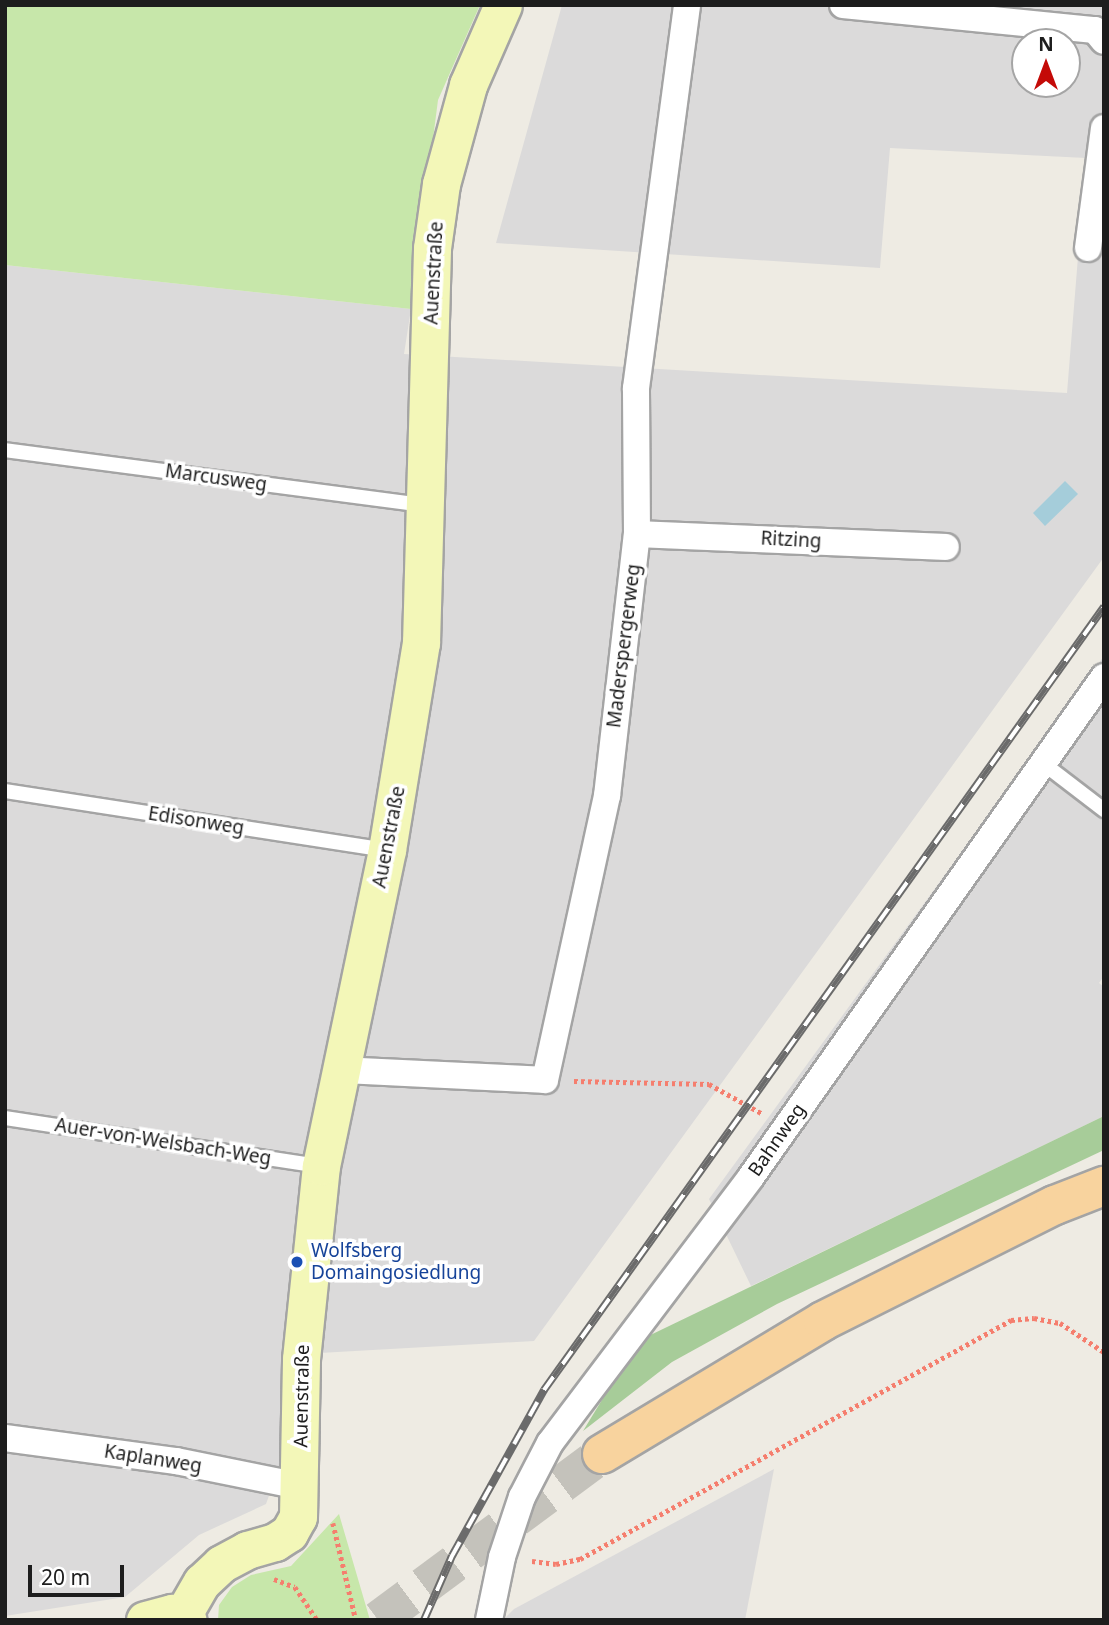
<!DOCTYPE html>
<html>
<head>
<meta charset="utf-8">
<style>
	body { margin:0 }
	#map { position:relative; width:1109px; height:1625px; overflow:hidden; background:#eeebe3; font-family:"Noto Sans",sans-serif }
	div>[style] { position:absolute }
	.residential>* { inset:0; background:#dbdada }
	.grass>* { inset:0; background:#c7e7aa }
	.forest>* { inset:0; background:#a7cc99 }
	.water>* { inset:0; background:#a5cdda }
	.primary-tunnel>* { height:38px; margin-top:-19px; transform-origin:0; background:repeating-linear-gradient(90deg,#c4c2bb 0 38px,transparent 0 57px) }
	.path>* { height:4.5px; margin-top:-2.25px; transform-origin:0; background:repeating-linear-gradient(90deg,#f57e6e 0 3.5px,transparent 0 7px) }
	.roads { filter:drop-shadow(2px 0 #a4a4a4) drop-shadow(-2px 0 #a4a4a4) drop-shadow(0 2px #a4a4a4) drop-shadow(0 -2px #a4a4a4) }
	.lane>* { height:14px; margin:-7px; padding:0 7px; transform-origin:7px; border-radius:7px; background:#fff }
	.street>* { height:26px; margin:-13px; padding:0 13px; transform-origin:13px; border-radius:13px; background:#fff }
	.secondary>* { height:37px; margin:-18.5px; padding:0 18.5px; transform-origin:18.5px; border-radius:18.5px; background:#f3f7b8 }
	.primary>* { height:38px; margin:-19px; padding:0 19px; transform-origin:19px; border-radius:19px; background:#f8d39e }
	.rail>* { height:8px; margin-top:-4px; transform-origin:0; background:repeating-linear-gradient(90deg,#fff 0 16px,#6b6b6b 0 32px); box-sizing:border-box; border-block:2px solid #6b6b6b }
	.dots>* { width:19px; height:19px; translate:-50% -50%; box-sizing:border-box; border:4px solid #fff; border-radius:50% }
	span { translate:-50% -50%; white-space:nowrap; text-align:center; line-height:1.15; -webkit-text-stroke:7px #fff; paint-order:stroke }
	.street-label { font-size:19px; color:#1d1d1d }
	.transit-label { font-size:19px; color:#164399 }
	.left { translate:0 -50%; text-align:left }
	.frame { position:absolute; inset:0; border:7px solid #1d1d1d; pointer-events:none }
	.north { position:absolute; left:1011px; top:28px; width:70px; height:70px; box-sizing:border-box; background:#fff; border:2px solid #a5a5a5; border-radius:50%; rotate:0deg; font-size:19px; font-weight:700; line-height:28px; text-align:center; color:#1d1d1d }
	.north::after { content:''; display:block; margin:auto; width:24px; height:32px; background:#c40a07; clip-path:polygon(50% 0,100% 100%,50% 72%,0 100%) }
	.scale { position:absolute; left:28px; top:1565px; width:96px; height:32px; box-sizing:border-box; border:4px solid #1d1d1d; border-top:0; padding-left:9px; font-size:21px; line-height:24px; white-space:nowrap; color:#1d1d1d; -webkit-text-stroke:5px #fff; paint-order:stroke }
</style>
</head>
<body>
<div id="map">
	<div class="residential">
		<i style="clip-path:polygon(evenodd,562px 5px,1104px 5px,1104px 557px,534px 1341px,284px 1355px,284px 1454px,266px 1504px,199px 1535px,125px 1597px,5px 1616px,5px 265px,411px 309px,404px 354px,1067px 393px,1086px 158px,890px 148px,880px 268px,496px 243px,562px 5px,1025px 42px,1067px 42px,1067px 84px,1025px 84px,1025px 42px)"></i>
		<i style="clip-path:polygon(1104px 656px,1104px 976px,1099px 983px,1104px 987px,1104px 1116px,751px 1286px,709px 1199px)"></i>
		<i style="clip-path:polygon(774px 1469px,745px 1620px,503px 1620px,514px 1609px)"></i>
	</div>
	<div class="grass">
		<i style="clip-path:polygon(5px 5px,480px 5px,438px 100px,411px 309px,5px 265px)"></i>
		<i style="clip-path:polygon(339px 1514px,370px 1620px,218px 1620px,219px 1605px,232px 1587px,251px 1575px,291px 1566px)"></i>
	</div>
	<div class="forest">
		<i style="clip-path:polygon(1104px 1116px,1104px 1150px,777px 1304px,672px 1362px,583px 1431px,638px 1341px)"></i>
	</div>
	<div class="water">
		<i style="clip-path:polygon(1065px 481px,1078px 494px,1045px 526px,1033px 513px)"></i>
	</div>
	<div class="primary-tunnel">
		<i style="left:378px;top:1620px;width:279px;rotate:-36.5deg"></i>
	</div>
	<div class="path">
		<i style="left:574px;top:1081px;width:135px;rotate:1.3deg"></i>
		<i style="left:709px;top:1084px;width:60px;rotate:29.1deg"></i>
		<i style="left:333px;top:1523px;width:100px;rotate:76.7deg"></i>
		<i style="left:532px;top:1561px;width:24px;rotate:7deg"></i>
		<i style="left:556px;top:1564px;width:25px;rotate:-12deg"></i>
		<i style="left:580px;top:1559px;width:493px;rotate:-29deg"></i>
		<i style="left:1011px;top:1320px;width:23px;rotate:-5deg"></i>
		<i style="left:1034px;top:1318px;width:26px;rotate:11deg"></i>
		<i style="left:1060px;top:1323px;width:53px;rotate:33.4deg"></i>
		<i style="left:274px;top:1579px;width:22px;rotate:21deg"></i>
		<i style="left:295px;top:1587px;width:40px;rotate:56deg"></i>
	</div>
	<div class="roads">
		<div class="lane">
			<i style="left:5px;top:450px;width:423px;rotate:7.5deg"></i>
			<i style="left:1044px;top:764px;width:76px;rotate:37.5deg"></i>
			<i style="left:5px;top:791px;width:387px;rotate:8.8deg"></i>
			<i style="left:5px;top:1118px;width:318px;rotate:8.7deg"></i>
		</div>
		<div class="street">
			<i style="left:843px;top:5px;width:253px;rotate:5.7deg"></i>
			<i style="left:1095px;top:30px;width:14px;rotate:51deg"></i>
			<i style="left:1088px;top:248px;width:121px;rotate:-82.4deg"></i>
			<i style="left:637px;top:534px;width:309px;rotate:2.4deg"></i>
			<i style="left:342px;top:1070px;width:203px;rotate:2.8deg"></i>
			<i style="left:545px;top:1080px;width:291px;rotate:-77.7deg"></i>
			<i style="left:607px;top:796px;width:264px;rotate:-83.5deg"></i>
			<i style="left:637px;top:534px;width:146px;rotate:-90.4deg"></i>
			<i style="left:636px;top:388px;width:386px;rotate:-82.4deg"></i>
			<i style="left:5px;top:1438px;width:173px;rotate:7.7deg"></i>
			<i style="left:176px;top:1461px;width:126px;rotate:11.4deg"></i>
			<i style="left:489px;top:1620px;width:64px;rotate:-78.3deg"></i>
			<i style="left:502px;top:1557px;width:63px;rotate:-71.6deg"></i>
			<i style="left:522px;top:1497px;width:61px;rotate:-62.6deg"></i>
			<i style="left:550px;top:1443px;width:333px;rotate:-52.9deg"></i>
			<i style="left:751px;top:1177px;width:612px;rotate:-54.78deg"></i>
		</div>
		<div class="secondary">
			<i style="left:182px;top:1616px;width:39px;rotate:-60deg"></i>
			<i style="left:202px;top:1582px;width:26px;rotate:-43deg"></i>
			<i style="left:221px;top:1564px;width:30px;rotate:-28deg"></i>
			<i style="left:247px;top:1550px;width:29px;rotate:-16deg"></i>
			<i style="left:275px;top:1542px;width:17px;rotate:-33deg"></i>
			<i style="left:289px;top:1533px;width:18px;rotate:-61deg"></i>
			<i style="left:298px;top:1517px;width:158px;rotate:-88.9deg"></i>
			<i style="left:301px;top:1359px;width:194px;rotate:-84.1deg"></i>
			<i style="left:321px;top:1166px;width:323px;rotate:-78.2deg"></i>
			<i style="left:387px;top:850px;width:210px;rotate:-80.7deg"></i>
			<i style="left:421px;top:643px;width:395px;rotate:-88.4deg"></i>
			<i style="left:432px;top:248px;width:65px;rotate:-82deg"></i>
			<i style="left:441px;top:184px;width:103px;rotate:-74.7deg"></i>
			<i style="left:468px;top:85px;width:87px;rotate:-66.4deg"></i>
			<i style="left:145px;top:1620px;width:28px;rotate:-15deg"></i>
			<i style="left:172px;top:1613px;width:17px;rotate:24deg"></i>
		</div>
		<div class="primary">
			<i style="left:602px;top:1454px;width:258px;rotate:-31deg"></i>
			<i style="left:823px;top:1321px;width:259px;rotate:-26.6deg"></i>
			<i style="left:1055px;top:1205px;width:53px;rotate:-21.2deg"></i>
		</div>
	</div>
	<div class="rail">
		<i style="left:424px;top:1620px;width:70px;rotate:-66.4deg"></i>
		<i style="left:452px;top:1556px;width:190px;rotate:-61deg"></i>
		<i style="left:544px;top:1390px;width:963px;rotate:-54.43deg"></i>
	</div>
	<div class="dots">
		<i style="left:297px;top:1262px;background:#1a4fb4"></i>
	</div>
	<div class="street-label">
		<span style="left:434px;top:273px;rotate:-87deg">Auenstraße</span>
		<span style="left:216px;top:478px;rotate:8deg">Marcusweg</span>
		<span style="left:791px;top:540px;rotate:3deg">Ritzing</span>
		<span style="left:624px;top:646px;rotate:-83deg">Maderspergerweg</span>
		<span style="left:196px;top:821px;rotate:9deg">Edisonweg</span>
		<span style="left:389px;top:837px;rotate:-79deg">Auenstraße</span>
		<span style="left:777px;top:1140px;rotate:-55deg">Bahnweg</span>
		<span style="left:163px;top:1142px;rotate:9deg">Auer-von-Welsbach-Weg</span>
		<span style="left:302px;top:1396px;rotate:-89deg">Auenstraße</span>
		<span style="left:153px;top:1459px;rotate:9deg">Kaplanweg</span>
	</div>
	<div class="transit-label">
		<span class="left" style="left:311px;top:1262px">Wolfsberg<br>Domaingosiedlung</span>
	</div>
	<div class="frame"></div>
	<div class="north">N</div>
	<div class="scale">20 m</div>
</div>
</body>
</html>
